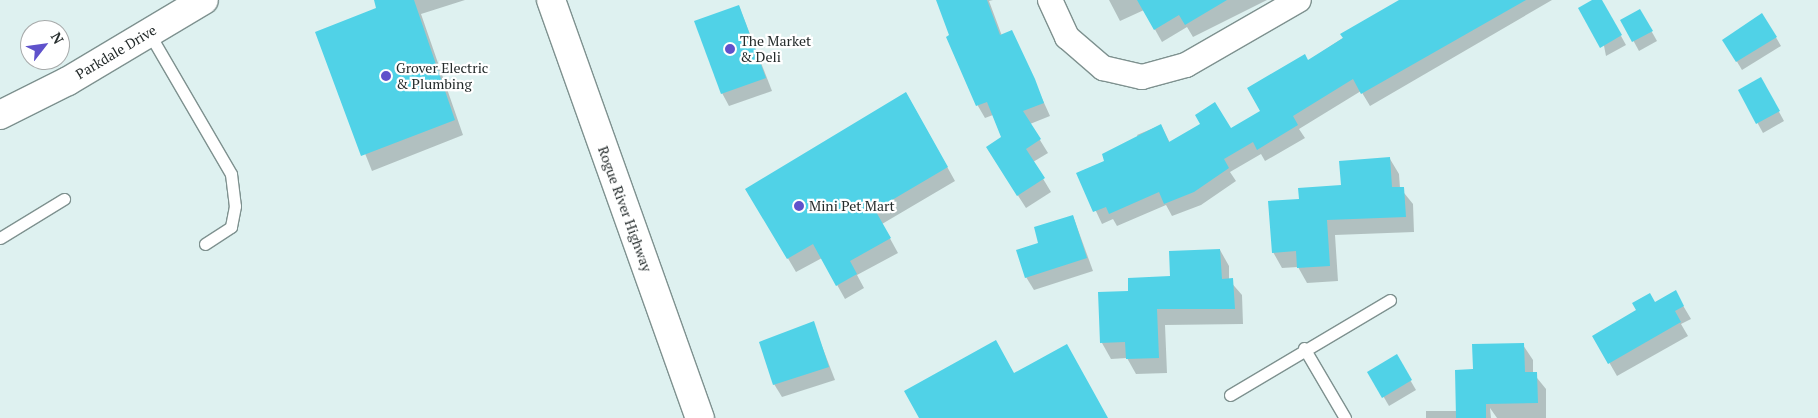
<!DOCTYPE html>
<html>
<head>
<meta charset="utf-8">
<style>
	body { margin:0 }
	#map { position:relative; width:1818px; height:418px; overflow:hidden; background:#def1f0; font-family:"PT Serif",serif }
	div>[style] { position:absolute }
	.shadow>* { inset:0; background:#0003 }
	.building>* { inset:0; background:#50d2e7 }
	.roads { filter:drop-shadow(1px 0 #7e918f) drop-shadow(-1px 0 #7e918f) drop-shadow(0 1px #7e918f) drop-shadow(0 -1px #7e918f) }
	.service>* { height:11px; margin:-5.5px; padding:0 5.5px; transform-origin:5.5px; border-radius:5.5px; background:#fff }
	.minor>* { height:24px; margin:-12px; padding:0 12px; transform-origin:12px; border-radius:12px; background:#fff }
	.secondary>* { height:28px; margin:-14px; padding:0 14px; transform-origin:14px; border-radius:14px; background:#fff }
	.primary>* { height:28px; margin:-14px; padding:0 14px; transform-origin:14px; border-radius:14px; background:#fff }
	.dots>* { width:14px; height:14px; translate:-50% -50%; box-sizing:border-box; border:2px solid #fff; border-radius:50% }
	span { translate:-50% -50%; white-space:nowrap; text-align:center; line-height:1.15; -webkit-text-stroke:4.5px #fff; paint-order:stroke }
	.poi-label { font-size:14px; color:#242b2b }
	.left { translate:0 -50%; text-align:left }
	.street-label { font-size:14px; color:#242b2b }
	.north { position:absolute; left:20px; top:20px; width:50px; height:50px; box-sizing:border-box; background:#fff; border:1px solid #a7aaaa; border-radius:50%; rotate:60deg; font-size:14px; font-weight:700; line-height:20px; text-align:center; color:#242b2b }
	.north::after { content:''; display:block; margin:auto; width:18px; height:22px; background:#5f52cb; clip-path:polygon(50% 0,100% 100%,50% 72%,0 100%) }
</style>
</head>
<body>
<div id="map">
	<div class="shadow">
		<i style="clip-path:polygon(375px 0,465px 0,421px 14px,463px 135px,372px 171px,317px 33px,378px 9px)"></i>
		<i style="clip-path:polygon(937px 0,993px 0,989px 1px,1002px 36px,1012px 32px,1050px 116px,1030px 124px,1048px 153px,1033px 162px,1051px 192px,1026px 208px,995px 160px,1002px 138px,993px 115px,985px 118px,978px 106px)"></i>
		<i style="clip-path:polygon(1109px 0,1267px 0,1193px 37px,1187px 27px,1162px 42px,1144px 10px,1120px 21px)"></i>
		<i style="clip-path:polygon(1400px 0,1552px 0,1370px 106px,1361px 91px,1299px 129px,1305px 138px,1265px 161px,1261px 154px,1230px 172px,1236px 181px,1201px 205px,1172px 216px,1166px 205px,1117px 226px,1113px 219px,1102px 224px,1078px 173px,1106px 161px,1139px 139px,1137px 135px,1161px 125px,1170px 143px,1231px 130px,1262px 112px,1308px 61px)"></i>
		<i style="clip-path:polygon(1595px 0,1601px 0,1626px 45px,1606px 56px)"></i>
		<i style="clip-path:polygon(739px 6px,772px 91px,729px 106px,722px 93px)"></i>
		<i style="clip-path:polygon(1640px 11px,1657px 41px,1639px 51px,1622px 20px)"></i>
		<i style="clip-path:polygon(1762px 14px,1781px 46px,1742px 70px,1724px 40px)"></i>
		<i style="clip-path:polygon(1761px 79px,1784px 121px,1763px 133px,1740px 91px)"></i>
		<i style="clip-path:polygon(906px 93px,955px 181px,882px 224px,898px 253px,857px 275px,864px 288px,845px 299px,822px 258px,796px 272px,747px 189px)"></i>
		<i style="clip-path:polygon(1390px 159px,1399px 174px,1400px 188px,1413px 204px,1414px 232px,1335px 235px,1338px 281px,1307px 283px,1298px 267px,1282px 268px,1273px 252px,1300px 201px,1342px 186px)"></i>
		<i style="clip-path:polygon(1073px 216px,1093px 271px,1034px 290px,1026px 277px,1040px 244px)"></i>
		<i style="clip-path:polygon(1220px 250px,1229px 266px,1229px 280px,1242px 295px,1243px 324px,1165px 325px,1167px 373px,1136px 374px,1127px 358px,1111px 359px,1102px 343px,1129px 292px,1171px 277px)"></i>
		<i style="clip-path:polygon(1675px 292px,1691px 319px,1681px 324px,1688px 336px,1617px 376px,1594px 336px)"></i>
		<i style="clip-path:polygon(813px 323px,835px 380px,782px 397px,774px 384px)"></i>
		<i style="clip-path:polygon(1523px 345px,1533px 360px,1533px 373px,1546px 389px,1546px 418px,1497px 418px,1490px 408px,1491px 418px,1426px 418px,1426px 411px,1457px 411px,1474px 371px)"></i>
		<i style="clip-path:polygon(1396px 356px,1416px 390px,1389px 406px,1369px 372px)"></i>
	</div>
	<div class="building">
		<i style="clip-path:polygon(374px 0,414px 0,455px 120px,361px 156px,315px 32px,376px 8px)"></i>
		<i style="clip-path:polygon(936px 0,987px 0,1000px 35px,1012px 30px,1035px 79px,1044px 103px,1023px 111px,1041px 139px,1026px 149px,1045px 178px,1017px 196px,986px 147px,1001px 137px,987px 102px,976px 106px,946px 37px,949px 35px)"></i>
		<i style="clip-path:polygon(1137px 0,1227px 0,1185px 25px,1179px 15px,1154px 30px)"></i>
		<i style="clip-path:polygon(1399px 0,1526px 0,1361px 94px,1353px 79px,1293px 116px,1298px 125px,1257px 150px,1253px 142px,1224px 159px,1229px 168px,1194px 192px,1164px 204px,1159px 192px,1109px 214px,1106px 207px,1093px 212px,1076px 173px,1104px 161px,1102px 154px,1161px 124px,1169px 142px,1200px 124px,1195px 115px,1215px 102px,1231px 128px,1260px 111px,1247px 88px,1305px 54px,1308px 60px,1343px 38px,1340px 34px)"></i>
		<i style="clip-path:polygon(1592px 0,1602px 0,1622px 35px,1600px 48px,1578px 8px)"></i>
		<i style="clip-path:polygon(739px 5px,766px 78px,721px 94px,694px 21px)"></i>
		<i style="clip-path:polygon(1640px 9px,1653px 31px,1632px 42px,1620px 20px)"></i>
		<i style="clip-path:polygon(1762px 13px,1777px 37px,1736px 62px,1722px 40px)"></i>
		<i style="clip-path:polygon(1761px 77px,1780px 111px,1756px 124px,1738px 90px)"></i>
		<i style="clip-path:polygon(906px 92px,948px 167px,875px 210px,891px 238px,850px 261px,857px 274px,836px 286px,813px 244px,787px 259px,745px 189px)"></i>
		<i style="clip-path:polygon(1390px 157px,1392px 187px,1404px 187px,1406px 217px,1327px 220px,1330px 266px,1297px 268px,1296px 251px,1272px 253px,1268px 201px,1299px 199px,1298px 188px,1341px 185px,1339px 161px)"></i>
		<i style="clip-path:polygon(1073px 215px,1087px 258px,1025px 278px,1016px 250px,1038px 243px,1034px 227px)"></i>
		<i style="clip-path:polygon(1220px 249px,1222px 279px,1233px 278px,1235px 309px,1157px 309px,1159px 358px,1126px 359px,1125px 342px,1100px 343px,1098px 292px,1128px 291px,1128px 278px,1170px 276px,1169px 251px)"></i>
		<i style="clip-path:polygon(1676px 290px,1684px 306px,1675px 311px,1681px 322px,1608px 364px,1592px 336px,1636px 310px,1632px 303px,1650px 293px,1655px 302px)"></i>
		<i style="clip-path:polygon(814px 321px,829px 367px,773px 385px,759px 342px)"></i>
		<i style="clip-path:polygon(996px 340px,1014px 373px,1067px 344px,1108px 418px,919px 418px,904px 391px)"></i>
		<i style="clip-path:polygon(1524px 343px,1525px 372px,1537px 372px,1538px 403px,1486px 404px,1486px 418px,1456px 418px,1455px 370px,1473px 369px,1472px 344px)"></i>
		<i style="clip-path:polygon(1397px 354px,1412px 380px,1382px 398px,1367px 372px)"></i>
	</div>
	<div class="roads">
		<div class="service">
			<i style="left:149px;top:33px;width:163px;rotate:59.8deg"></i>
			<i style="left:231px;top:174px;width:32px;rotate:83deg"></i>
			<i style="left:235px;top:206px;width:21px;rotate:101deg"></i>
			<i style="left:231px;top:227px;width:31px;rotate:147deg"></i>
			<i style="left:0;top:238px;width:75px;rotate:-31.4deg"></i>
			<i style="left:1304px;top:348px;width:81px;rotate:59.6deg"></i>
			<i style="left:1230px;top:395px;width:186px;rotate:-30.7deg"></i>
		</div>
		<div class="minor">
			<i style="left:1050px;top:0;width:41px;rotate:65.3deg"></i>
			<i style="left:1067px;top:37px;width:48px;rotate:40.7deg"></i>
			<i style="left:1103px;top:68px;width:40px;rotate:13deg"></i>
			<i style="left:1142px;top:77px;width:46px;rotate:-15.3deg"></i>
			<i style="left:1186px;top:65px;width:130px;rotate:-29.9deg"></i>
		</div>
		<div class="secondary">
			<i style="left:0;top:115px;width:76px;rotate:-26.6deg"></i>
			<i style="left:68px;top:81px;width:158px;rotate:-30.8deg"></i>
		</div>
		<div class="primary">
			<i style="left:551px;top:0;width:444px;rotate:70.4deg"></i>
		</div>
	</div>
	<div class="dots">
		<i style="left:730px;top:49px;background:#5f52cb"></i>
		<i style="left:386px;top:76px;background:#5f52cb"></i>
		<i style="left:799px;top:206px;background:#5f52cb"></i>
	</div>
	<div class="poi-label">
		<span class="left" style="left:740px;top:49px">The Market<br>&amp; Deli</span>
		<span class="left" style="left:396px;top:76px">Grover Electric<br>&amp; Plumbing</span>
		<span class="left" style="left:809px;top:206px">Mini Pet Mart</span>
	</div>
	<div class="street-label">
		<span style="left:116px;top:52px;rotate:-31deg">Parkdale Drive</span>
		<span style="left:625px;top:209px;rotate:70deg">Rogue River Highway</span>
	</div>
	<div class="north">N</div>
</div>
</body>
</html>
